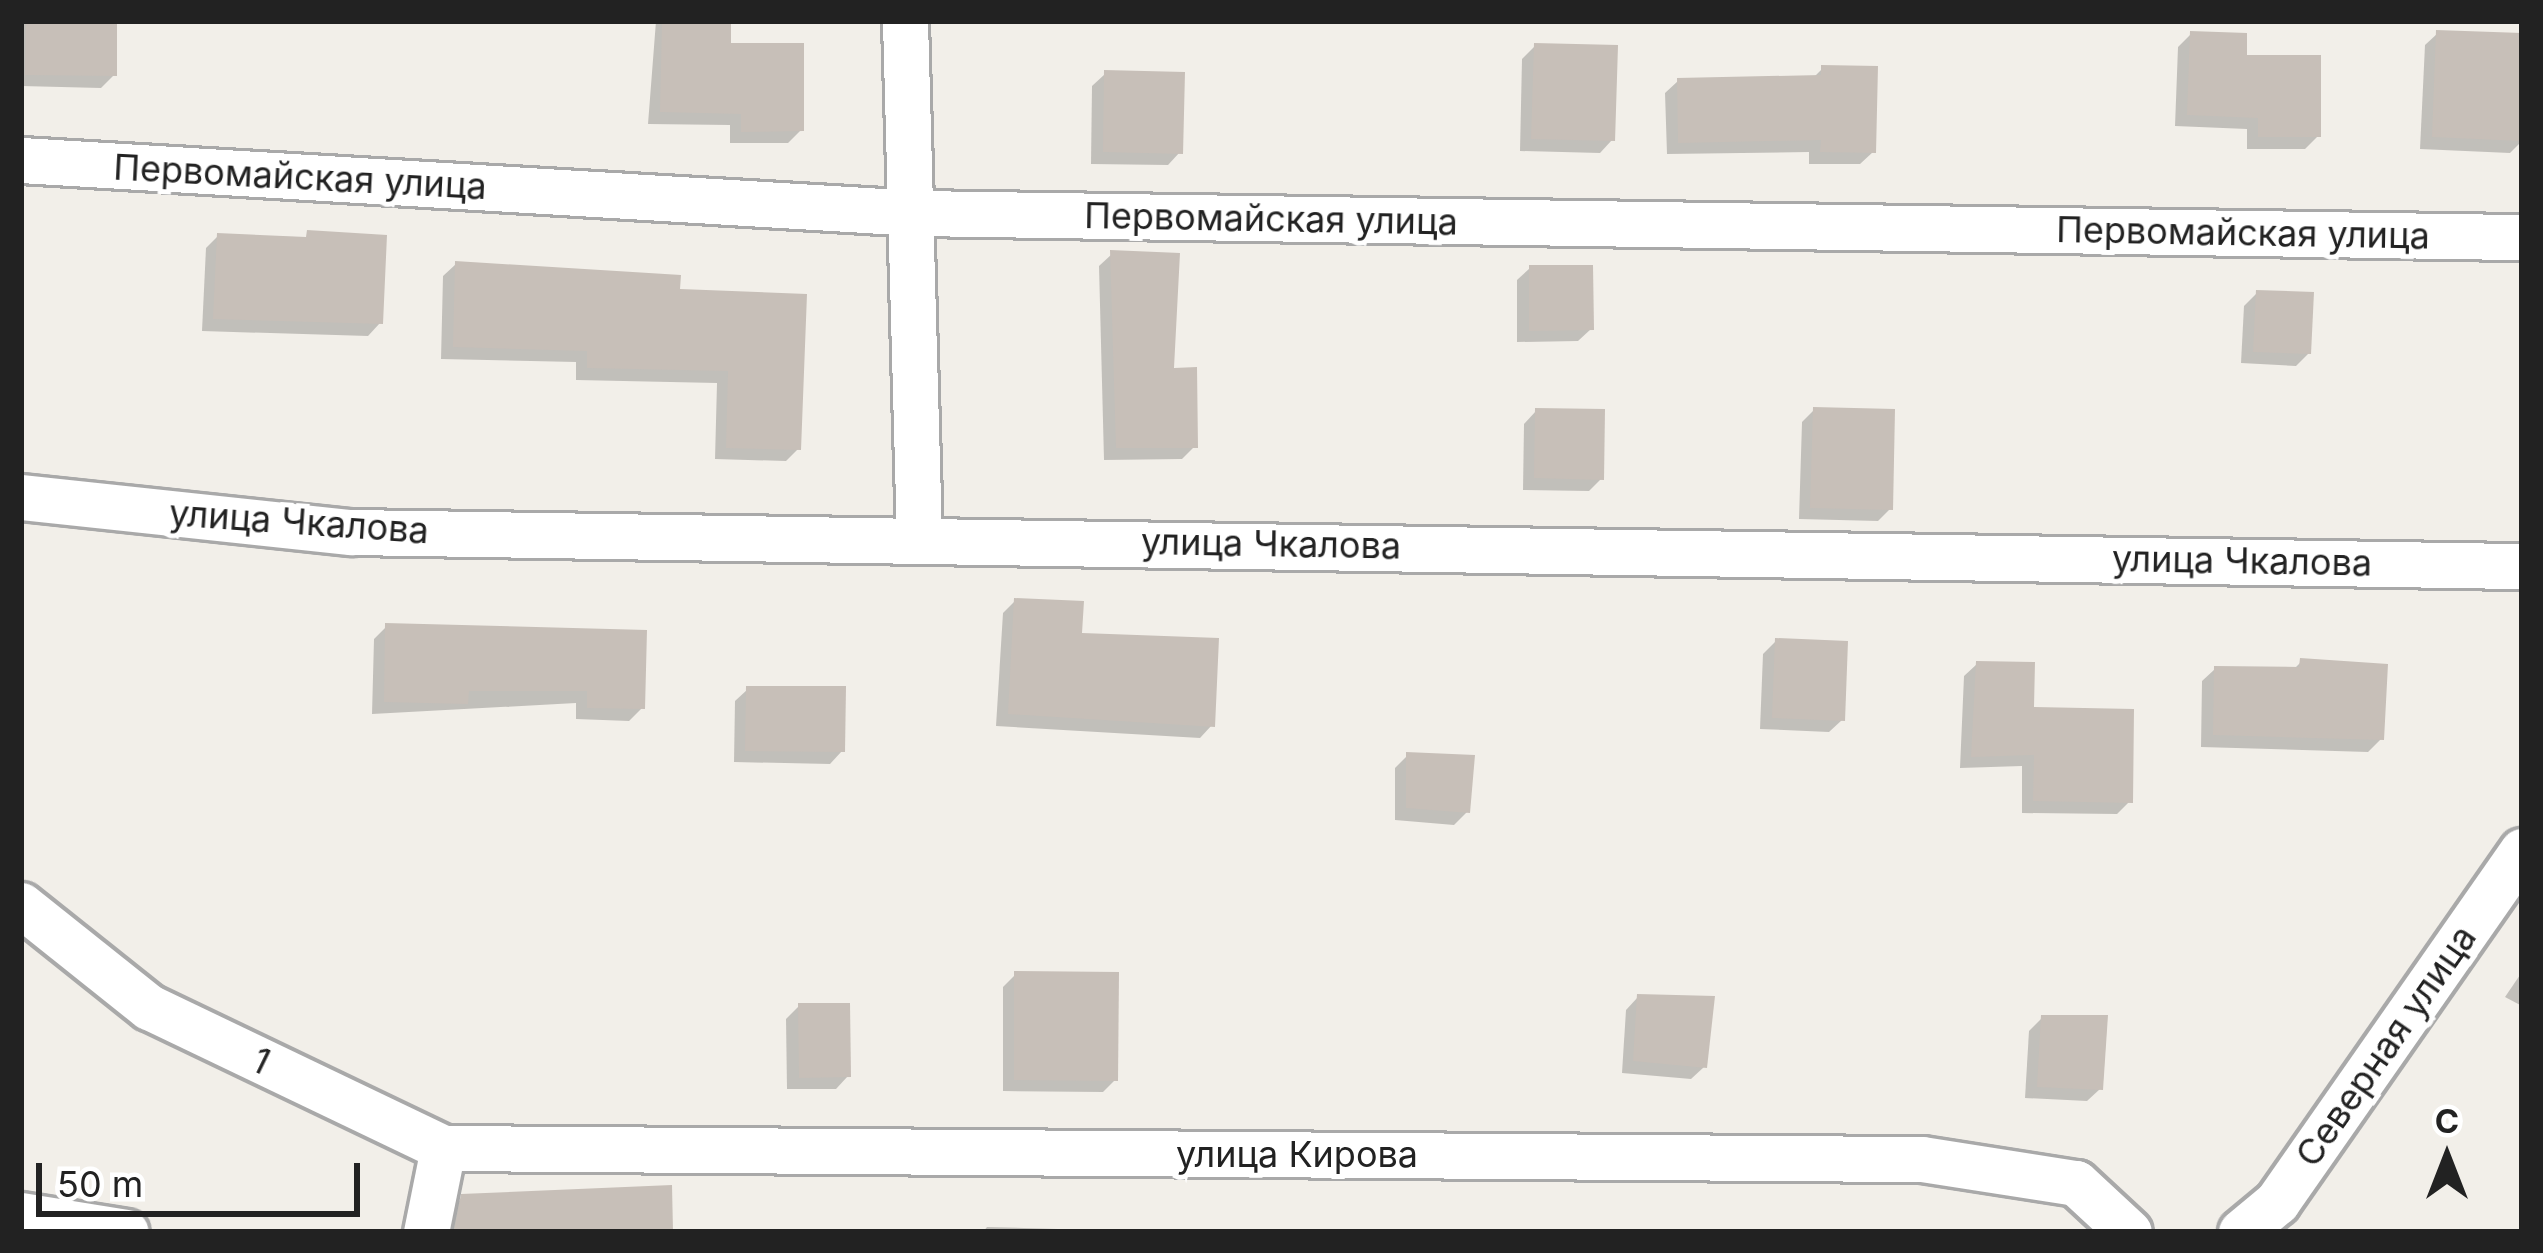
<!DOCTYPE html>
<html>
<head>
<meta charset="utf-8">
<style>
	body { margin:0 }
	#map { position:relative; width:2543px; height:1253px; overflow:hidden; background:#f2efe9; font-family:Inter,sans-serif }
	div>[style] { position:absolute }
	.shadow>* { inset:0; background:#0003 }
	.building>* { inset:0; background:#c7bfb8 }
	.roads { filter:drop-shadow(3px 0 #a9a9a9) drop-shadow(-3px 0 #a9a9a9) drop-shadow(0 3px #a9a9a9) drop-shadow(0 -3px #a9a9a9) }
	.minor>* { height:45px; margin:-22.5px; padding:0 22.5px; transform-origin:22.5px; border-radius:22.5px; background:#fff }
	span { translate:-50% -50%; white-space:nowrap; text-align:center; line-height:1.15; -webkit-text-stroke:10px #fff; paint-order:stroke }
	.street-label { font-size:36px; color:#222 }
	.frame { position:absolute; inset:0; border:24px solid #222; pointer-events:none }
	.north { position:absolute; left:2387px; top:1097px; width:120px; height:120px; -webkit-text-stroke:9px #fff; paint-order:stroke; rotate:0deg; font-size:33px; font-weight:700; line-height:48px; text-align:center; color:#222 }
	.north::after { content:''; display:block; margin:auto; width:42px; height:54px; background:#222; clip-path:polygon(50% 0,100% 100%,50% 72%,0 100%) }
	.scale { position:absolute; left:36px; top:1163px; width:324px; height:54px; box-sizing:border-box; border:6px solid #222; border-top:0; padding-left:15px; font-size:36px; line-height:42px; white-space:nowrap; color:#222; -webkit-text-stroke:9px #fff; paint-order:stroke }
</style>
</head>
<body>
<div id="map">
	<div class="shadow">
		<i style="clip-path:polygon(21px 21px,114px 21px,114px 75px,101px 88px,21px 86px)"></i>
		<i style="clip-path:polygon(656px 21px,728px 21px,728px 46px,801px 130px,788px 143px,730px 143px,730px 125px,648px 124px)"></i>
		<i style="clip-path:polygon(2438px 33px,2522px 36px,2522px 141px,2510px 153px,2420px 149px,2425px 45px)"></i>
		<i style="clip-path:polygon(2191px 34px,2243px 58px,2318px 136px,2305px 149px,2247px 149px,2247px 129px,2175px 126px,2178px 47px)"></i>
		<i style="clip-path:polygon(1535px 46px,1612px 140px,1600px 153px,1520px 151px,1522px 59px)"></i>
		<i style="clip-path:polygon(1823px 68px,1873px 152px,1860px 164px,1809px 164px,1809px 152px,1667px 154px,1665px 93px,1678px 81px,1813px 78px)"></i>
		<i style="clip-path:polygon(1105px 74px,1180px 152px,1168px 165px,1091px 164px,1092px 86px)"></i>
		<i style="clip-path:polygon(218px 236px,384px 238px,380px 323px,368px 336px,202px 331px,206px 248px)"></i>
		<i style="clip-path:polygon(1112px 254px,1171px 371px,1195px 446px,1182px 459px,1104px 460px,1099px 266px)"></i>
		<i style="clip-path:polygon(456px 264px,677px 292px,798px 449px,786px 461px,715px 459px,717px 383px,576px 380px,576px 362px,441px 359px,443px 276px)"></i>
		<i style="clip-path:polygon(1530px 268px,1591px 329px,1578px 341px,1517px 342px,1517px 280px)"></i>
		<i style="clip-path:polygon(2257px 293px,2309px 353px,2296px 366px,2241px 363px,2244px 306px)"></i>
		<i style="clip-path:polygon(1814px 410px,1890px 509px,1878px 521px,1799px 519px,1802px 422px)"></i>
		<i style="clip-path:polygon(1536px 411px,1601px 479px,1589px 491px,1523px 490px,1524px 424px)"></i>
		<i style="clip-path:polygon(1015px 601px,1079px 636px,1212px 725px,1200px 738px,996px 726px,1003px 613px)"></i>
		<i style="clip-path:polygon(387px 626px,642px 708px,629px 721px,576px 719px,576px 703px,372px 714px,374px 639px)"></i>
		<i style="clip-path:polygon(1776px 641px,1842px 720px,1829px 732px,1760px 729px,1763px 654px)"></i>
		<i style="clip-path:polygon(2301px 662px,2381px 739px,2368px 752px,2201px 747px,2202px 681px,2215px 669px,2293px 670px)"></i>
		<i style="clip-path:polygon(1977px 664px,2031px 710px,2130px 801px,2117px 814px,2022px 813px,2022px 766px,1960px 768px,1964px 676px)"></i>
		<i style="clip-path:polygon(748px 689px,842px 751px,830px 764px,734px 762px,735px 701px)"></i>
		<i style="clip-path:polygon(1408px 755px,1467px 812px,1454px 825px,1395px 820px,1395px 768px)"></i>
		<i style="clip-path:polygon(2522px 972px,2522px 1006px,2505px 997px)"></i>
		<i style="clip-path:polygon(1016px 974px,1115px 1080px,1103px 1092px,1003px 1091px,1003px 987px)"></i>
		<i style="clip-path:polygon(1638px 997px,1704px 1067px,1691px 1079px,1622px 1073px,1626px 1010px)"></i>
		<i style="clip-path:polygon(799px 1006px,848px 1076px,836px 1089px,787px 1089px,786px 1019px)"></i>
		<i style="clip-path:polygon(2042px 1018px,2100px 1089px,2087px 1101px,2025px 1098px,2029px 1031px)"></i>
		<i style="clip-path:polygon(463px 1197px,670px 1232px,447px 1232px,450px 1210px)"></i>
		<i style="clip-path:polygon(987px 1227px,1058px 1229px,983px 1232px)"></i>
	</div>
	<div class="building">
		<i style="clip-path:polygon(26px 21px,117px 21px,117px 76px,25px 75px)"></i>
		<i style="clip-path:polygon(662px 21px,731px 21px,731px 43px,804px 43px,804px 131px,741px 132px,741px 114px,660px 112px)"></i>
		<i style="clip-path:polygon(2436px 30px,2522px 33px,2522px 141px,2432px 137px)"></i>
		<i style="clip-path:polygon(2190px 31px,2247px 33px,2247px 55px,2321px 55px,2321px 137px,2258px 137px,2258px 118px,2187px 115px)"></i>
		<i style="clip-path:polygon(1534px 43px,1618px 45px,1615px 141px,1531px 139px)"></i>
		<i style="clip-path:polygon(1821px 65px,1878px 66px,1876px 153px,1820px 152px,1821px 140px,1678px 143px,1677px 78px,1821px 75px)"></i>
		<i style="clip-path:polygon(1104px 70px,1185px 72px,1183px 154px,1103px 152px)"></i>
		<i style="clip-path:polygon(307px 230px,387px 235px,383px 324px,213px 319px,217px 233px,306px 237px)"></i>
		<i style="clip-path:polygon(1110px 250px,1180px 253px,1174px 368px,1197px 367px,1198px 448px,1116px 448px)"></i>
		<i style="clip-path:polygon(455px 261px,681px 275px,680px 289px,807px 294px,801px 450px,726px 448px,728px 371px,587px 368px,587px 351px,453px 347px)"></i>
		<i style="clip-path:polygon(1529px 265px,1593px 265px,1594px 330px,1529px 331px)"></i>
		<i style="clip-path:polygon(2256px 290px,2314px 292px,2311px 354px,2253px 352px)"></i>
		<i style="clip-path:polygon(1813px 407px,1895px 409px,1893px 510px,1810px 508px)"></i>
		<i style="clip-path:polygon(1535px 408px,1605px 409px,1604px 480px,1534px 478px)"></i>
		<i style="clip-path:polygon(1014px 598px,1084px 601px,1082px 633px,1219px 638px,1215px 727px,1008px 714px)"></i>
		<i style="clip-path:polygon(385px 623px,647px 630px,645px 709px,587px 708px,587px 691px,469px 691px,468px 704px,384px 702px)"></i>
		<i style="clip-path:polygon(1775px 638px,1848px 641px,1845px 721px,1772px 718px)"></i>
		<i style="clip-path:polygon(2300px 658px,2388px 664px,2384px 740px,2213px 735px,2214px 666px,2299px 667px)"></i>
		<i style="clip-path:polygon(1976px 661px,2035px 662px,2034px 707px,2134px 709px,2133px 803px,2033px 801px,2034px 755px,1971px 757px)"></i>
		<i style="clip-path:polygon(746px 686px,846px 686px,845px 752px,745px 751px)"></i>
		<i style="clip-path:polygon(1406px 752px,1475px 755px,1470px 813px,1406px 808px)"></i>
		<i style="clip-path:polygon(1014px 971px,1119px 972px,1118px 1081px,1014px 1080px)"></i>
		<i style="clip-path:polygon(1637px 994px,1715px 996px,1707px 1068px,1633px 1061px)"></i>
		<i style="clip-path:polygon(798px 1003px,850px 1003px,851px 1077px,799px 1078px)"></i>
		<i style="clip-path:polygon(2041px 1015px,2108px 1015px,2103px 1090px,2037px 1087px)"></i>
		<i style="clip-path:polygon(672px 1185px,673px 1232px,454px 1232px,461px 1194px)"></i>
	</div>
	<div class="roads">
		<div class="minor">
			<i style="left:905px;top:21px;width:517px;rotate:88.45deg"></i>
			<i style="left:21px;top:160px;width:897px;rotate:3.39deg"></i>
			<i style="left:916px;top:213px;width:1606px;rotate:0.86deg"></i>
			<i style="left:21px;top:497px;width:332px;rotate:6.1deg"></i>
			<i style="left:351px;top:532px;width:2171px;rotate:0.9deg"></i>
			<i style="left:21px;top:905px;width:164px;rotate:38.6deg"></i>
			<i style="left:149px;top:1007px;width:326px;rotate:25.6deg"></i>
			<i style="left:443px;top:1148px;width:86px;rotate:101.4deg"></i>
			<i style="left:443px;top:1148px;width:1479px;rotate:0.43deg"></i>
			<i style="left:1922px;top:1159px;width:156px;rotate:8.9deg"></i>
			<i style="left:2076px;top:1183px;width:72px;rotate:42.8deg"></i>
			<i style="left:21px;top:1215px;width:106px;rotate:9.2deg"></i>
			<i style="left:2241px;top:1232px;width:47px;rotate:-39.8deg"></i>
			<i style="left:2277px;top:1202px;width:428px;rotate:-55.1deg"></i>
		</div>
	</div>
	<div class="street-label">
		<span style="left:300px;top:177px;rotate:3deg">Первомайская улица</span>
		<span style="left:1271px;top:219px;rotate:1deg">Первомайская улица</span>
		<span style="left:2243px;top:233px;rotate:1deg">Первомайская улица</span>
		<span style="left:299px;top:522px;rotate:4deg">улица Чкалова</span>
		<span style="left:1271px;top:544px;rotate:1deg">улица Чкалова</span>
		<span style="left:2242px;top:561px;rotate:1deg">улица Чкалова</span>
		<span style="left:2386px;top:1046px;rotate:-55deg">Северная улица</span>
		<span style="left:261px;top:1061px;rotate:26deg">1</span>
		<span style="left:1297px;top:1155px">улица Кирова</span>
	</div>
	<div class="frame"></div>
	<div class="north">С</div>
	<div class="scale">50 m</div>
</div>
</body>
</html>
